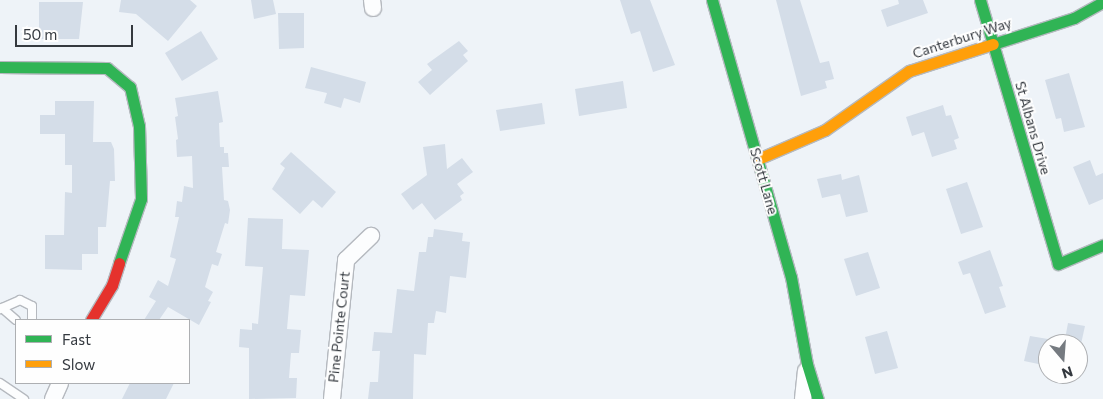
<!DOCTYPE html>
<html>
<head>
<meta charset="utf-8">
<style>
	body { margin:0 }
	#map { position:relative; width:1103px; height:399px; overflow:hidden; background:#eef3f8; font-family:Commissioner,sans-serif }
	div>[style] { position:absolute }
	.building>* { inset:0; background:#d4dde8 }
	.roads { filter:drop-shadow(1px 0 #b5b9bf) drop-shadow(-1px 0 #b5b9bf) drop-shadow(0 1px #b5b9bf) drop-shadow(0 -1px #b5b9bf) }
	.lane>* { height:8px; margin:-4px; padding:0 4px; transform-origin:4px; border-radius:4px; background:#fcfdfe }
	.street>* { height:16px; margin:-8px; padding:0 8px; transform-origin:8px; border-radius:8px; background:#fcfdfe }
	.fast>* { height:11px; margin:-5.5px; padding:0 5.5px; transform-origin:5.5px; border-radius:5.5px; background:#30b455 }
	.slow>* { height:11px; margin:-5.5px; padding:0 5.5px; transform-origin:5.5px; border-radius:5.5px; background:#ff9f0a }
	.jam>* { height:11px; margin:-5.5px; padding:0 5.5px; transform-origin:5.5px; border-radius:5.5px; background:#e5322d }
	span { translate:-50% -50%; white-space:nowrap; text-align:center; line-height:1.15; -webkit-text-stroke:4px #fefefe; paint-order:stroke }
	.street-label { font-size:14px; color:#34393f }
	.legend { position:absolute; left:15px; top:319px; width:175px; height:65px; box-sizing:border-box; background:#fefefe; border:1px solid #adafb2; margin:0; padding:6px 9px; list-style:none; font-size:15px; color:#34393f }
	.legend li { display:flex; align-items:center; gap:10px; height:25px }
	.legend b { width:25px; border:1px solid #adafb2 }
	.north { position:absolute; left:1038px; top:334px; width:50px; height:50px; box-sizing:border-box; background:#fefefe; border:1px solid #adafb2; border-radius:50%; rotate:162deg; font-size:14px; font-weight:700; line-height:20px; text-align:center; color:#34393f }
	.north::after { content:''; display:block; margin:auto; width:18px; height:22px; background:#757a80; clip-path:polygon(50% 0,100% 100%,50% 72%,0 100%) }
	.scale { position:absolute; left:15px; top:25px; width:118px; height:22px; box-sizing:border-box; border:2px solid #34393f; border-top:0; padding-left:6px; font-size:15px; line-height:18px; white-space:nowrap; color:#34393f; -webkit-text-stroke:4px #fefefe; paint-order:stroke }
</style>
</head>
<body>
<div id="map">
	<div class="building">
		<i style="clip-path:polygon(121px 0,190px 0,197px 6px,168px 41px,136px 14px,119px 12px)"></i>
		<i style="clip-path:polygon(251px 0,273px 0,276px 14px,254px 19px)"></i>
		<i style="clip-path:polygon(620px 0,650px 0,675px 65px,653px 72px,640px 31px,631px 34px)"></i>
		<i style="clip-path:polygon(776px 0,800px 0,820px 63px,829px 61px,834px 79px,825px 81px,827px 88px,801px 96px)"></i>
		<i style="clip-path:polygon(898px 0,923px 0,928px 13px,887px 27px,881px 10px,899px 4px)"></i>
		<i style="clip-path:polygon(39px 2px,83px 2px,79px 39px,39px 39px)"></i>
		<i style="clip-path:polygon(278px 13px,304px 13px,304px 48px,279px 49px)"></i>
		<i style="clip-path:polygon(201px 31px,218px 59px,182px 81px,165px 53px)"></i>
		<i style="clip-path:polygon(459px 41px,468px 51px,463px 55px,468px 61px,430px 95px,418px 82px,432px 70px,427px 64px)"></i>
		<i style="clip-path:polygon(311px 67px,366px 82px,360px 103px,344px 98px,341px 108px,324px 103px,327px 93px,305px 88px)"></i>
		<i style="clip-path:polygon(1069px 73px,1085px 127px,1064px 132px,1061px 118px,1056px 119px,1045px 80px)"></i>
		<i style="clip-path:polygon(623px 81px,627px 108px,579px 116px,575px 89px)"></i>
		<i style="clip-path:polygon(218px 91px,223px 122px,219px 123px,220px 147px,224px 147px,224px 153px,228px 153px,229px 167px,222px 167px,224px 200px,228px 201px,230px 210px,228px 224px,225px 223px,216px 252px,222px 254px,218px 266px,212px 264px,205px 287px,213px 292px,208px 301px,211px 302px,199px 325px,168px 307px,159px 320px,144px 320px,156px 301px,149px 297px,158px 280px,168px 286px,176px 259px,170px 257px,179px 217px,175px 217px,177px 201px,182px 202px,184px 186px,193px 188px,192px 156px,177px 157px,176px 140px,178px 139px,175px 117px,178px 116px,175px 98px)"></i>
		<i style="clip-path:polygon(55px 101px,94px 101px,93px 142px,111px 142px,114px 149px,115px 181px,110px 181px,106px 227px,98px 227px,98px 254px,82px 254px,82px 270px,45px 269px,45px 235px,64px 235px,65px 192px,72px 193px,72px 165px,65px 165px,65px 134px,40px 134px,40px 115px,55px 115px)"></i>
		<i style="clip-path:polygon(542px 103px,545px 124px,500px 131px,496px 110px)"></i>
		<i style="clip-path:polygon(943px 105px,946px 116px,951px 115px,959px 138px,954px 140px,957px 149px,932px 157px,924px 132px,912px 136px,906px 117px)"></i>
		<i style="clip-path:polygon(445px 144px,447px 169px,462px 158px,473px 172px,457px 184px,464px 193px,460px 196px,462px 200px,435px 220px,422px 203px,413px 210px,401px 194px,427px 175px,423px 147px)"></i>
		<i style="clip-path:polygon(291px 152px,336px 192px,322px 208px,313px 200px,300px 214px,272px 189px,285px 168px,280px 164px)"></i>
		<i style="clip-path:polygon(1090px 160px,1096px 176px,1103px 173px,1103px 199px,1089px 205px,1073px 167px)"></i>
		<i style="clip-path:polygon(841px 174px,842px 180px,859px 175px,868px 212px,846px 217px,840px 194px,822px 198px,817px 179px)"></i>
		<i style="clip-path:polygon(967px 182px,983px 227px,961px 234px,946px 189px)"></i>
		<i style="clip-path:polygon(248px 218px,283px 219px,282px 249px,309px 250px,305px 296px,290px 295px,287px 329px,301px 330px,299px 353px,291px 353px,289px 378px,297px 378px,296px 398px,249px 399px,249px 348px,239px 347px,240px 329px,252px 330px,252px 323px,258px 324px,263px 267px,245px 266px)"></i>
		<i style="clip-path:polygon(434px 229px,463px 233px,462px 241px,470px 242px,466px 278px,450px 276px,446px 313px,436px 311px,434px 323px,428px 323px,426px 355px,414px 354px,413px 399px,368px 399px,370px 382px,378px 382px,380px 351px,372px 351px,374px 332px,392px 333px,397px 289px,414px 291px,419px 252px,426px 252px,428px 237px,433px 237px)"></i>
		<i style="clip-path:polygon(990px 250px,1003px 286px,999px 287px,1006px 307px,985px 314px,970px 273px,963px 275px,958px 262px)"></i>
		<i style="clip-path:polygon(868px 252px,880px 288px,856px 296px,844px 259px)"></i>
		<i style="clip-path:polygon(1068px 323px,1085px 326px,1081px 344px,1064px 344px)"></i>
		<i style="clip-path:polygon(887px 331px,898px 368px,875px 374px,865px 337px)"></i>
		<i style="clip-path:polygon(1030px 336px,1048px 339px,1048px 366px,1024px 361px)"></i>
		<i style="clip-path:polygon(130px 383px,174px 383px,166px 399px,122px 399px)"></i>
	</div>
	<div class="roads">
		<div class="lane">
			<i style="left:2px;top:308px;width:18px;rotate:41deg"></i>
			<i style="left:0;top:309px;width:22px;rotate:-24deg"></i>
			<i style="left:20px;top:300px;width:13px;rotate:27deg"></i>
			<i style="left:32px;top:306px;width:14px;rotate:90deg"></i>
			<i style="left:0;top:383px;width:29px;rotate:34deg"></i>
		</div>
		<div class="street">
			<i style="left:372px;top:0;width:8px;rotate:83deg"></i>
			<i style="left:53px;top:399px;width:17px;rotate:-66deg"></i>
			<i style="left:332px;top:399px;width:140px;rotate:-84.2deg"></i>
			<i style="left:346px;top:260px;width:35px;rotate:-44deg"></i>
			<i style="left:803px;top:399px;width:28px;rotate:-84deg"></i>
		</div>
		<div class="fast">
			<i style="left:712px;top:0;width:288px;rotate:74.1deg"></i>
			<i style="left:791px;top:277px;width:88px;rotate:79.6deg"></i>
			<i style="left:807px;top:364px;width:37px;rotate:73deg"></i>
			<i style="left:980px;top:0;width:275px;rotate:73.5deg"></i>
			<i style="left:1058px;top:264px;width:49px;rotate:-22.9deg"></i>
			<i style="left:993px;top:44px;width:85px;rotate:-17.8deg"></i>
			<i style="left:1074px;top:18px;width:33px;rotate:-29deg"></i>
			<i style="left:0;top:67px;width:107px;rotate:0.5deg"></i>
			<i style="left:107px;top:68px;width:30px;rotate:40deg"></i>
			<i style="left:130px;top:87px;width:40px;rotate:77deg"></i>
			<i style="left:139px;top:126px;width:73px;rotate:88.4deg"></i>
			<i style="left:141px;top:199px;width:68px;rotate:109deg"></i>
		</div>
		<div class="slow">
			<i style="left:758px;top:159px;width:73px;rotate:-23.4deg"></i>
			<i style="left:825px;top:130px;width:103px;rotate:-35.1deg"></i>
			<i style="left:909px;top:71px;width:88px;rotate:-17.8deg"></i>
		</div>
		<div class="jam">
			<i style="left:91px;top:320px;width:41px;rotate:-59deg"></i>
			<i style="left:112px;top:285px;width:23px;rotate:-72deg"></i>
		</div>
	</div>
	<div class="street-label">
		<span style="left:962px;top:38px;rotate:-18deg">Canterbury Way</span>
		<span style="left:1033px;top:128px;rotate:74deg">St Albans Drive</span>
		<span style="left:764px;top:181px;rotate:74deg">Scott Lane</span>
		<span style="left:339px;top:327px;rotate:-84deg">Pine Pointe Court</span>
	</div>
	<ul class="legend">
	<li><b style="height:6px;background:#30b455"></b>Fast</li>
	<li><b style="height:6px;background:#ff9f0a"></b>Slow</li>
	</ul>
	<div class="north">N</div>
	<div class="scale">50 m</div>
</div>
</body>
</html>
